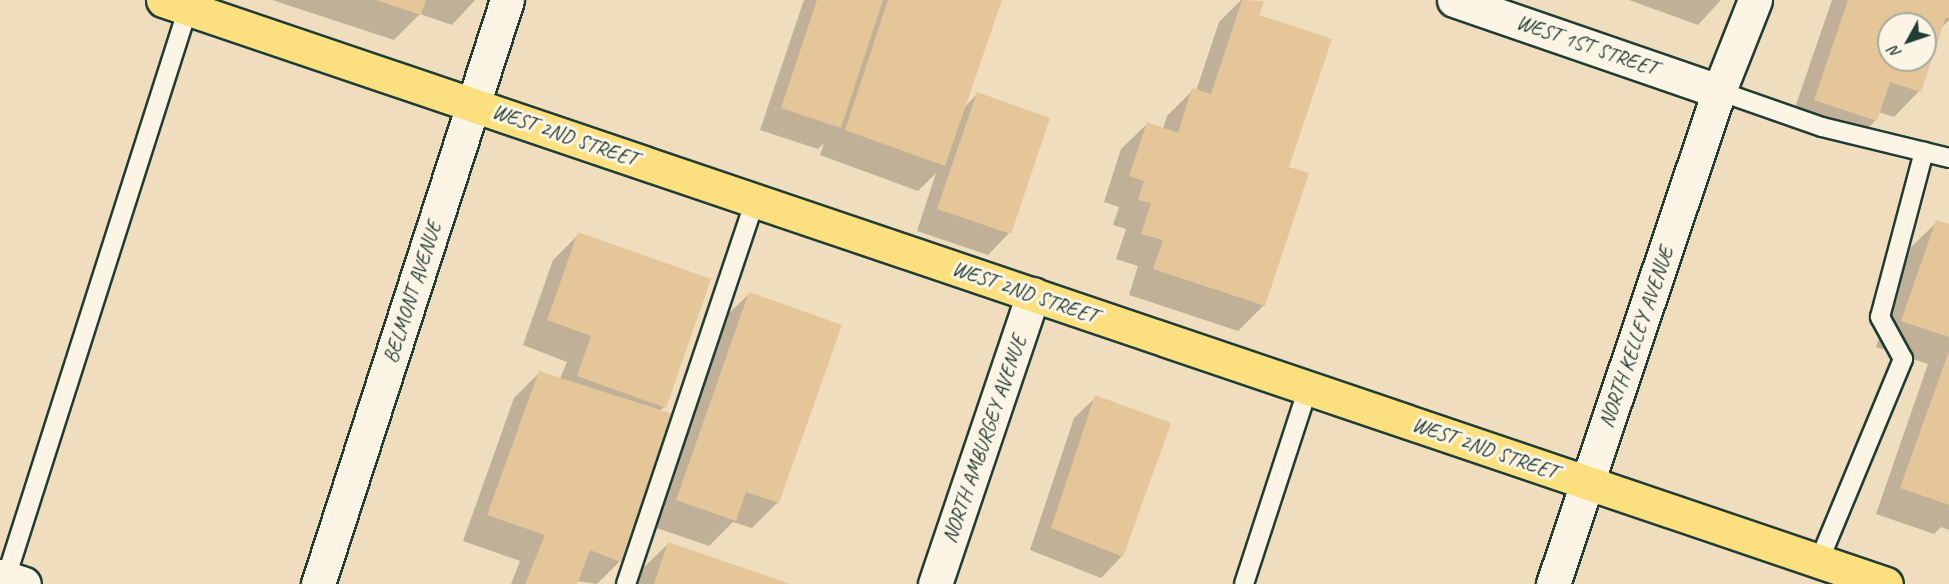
<!DOCTYPE html>
<html>
<head>
<meta charset="utf-8">
<style>
	body { margin:0 }
	#map { position:relative; width:1949px; height:584px; overflow:hidden; background:#f5e7ce; font-family:Caveat,sans-serif }
	div>[style] { position:absolute }
	.built>* { inset:0; background:#f0ddbe }
	.shadow>* { inset:0; background:#0003 }
	.building>* { inset:0; background:#e4c698 }
	.roads { filter:drop-shadow(2px 0 #1f3d34) drop-shadow(-2px 0 #1f3d34) drop-shadow(0 2px #1f3d34) drop-shadow(0 -2px #1f3d34) }
	.lane>* { height:18px; margin:-9px; padding:0 9px; transform-origin:9px; border-radius:9px; background:#fcf5e5 }
	.street>* { height:33px; margin:-16.5px; padding:0 16.5px; transform-origin:16.5px; border-radius:16.5px; background:#fcf5e5 }
	.secondary>* { height:33px; margin:-16.5px; padding:0 16.5px; transform-origin:16.5px; border-radius:16.5px; background:#fcf5e5 }
	.primary>* { height:33px; margin:-16.5px; padding:0 16.5px; transform-origin:16.5px; border-radius:16.5px; background:#fce080 }
	span { translate:-50% -50%; white-space:nowrap; text-align:center; line-height:1.15; -webkit-text-stroke:6px #fcf5e5; paint-order:stroke }
	.street-label { font-size:21px; color:#1f3d34 }
	.north { position:absolute; left:1877px; top:12px; width:60px; height:60px; box-sizing:border-box; background:#fcf5e5; border:2px solid #a4ab9e; border-radius:50%; rotate:230deg; font-size:16px; font-weight:700; line-height:24px; text-align:center; color:#1f3d34 }
	.north::after { content:''; display:block; margin:auto; width:21px; height:27px; background:#1f3d34; clip-path:polygon(50% 0,100% 100%,50% 72%,0 100%) }
</style>
</head>
<body>
<div id="map">
	<div class="built">
		<i style="clip-path:polygon(evenodd,0 0,1949px 0,1949px 584px,0 584px,0 0,1889px 24px,1925px 24px,1925px 60px,1889px 60px,1889px 24px)"></i>
	</div>
	<div class="shadow">
		<i style="clip-path:polygon(272px 0,475px 0,452px 25px,420px 14px,394px 40px)"></i>
		<i style="clip-path:polygon(804px 0,1000px 0,964px 108px,977px 94px,1009px 233px,988px 255px,917px 231px,936px 173px,918px 191px,820px 155px,824px 143px,818px 149px,760px 130px)"></i>
		<i style="clip-path:polygon(1241px 0,1262px 2px,1257px 16px,1287px 168px,1264px 305px,1238px 331px,1129px 295px,1138px 266px,1116px 259px,1126px 229px,1113px 225px,1119px 207px,1104px 202px,1121px 149px,1147px 124px,1163px 129px,1167px 116px,1193px 90px,1196px 91px,1219px 22px)"></i>
		<i style="clip-path:polygon(1629px 0,1721px 0,1698px 25px)"></i>
		<i style="clip-path:polygon(evenodd,1832px 0,1949px 0,1949px 20px,1941px 28px,1919px 91px,1894px 117px,1878px 112px,1875px 121px,1850px 146px,1789px 125px,1832px 0,1889px 24px,1925px 24px,1925px 60px,1889px 60px,1889px 24px)"></i>
		<i style="clip-path:polygon(1937px 222px,1949px 225px,1949px 530px,1941px 527px,1934px 534px,1876px 514px,1928px 364px,1876px 347px,1911px 247px)"></i>
		<i style="clip-path:polygon(579px 234px,664px 407px,660px 411px,671px 415px,619px 562px,597px 584px,577px 581px,576px 584px,511px 584px,520px 561px,463px 541px,514px 398px,539px 373px,560px 379px,567px 362px,523px 345px,553px 260px)"></i>
		<i style="clip-path:polygon(749px 294px,778px 502px,752px 528px,733px 522px,709px 546px,651px 526px,723px 319px)"></i>
		<i style="clip-path:polygon(1096px 397px,1122px 556px,1101px 578px,1030px 550px,1074px 418px)"></i>
		<i style="clip-path:polygon(668px 544px,787px 584px,637px 584px,642px 569px)"></i>
	</div>
	<div class="building">
		<i style="clip-path:polygon(376px 0,426px 0,421px 15px)"></i>
		<i style="clip-path:polygon(817px 0,883px 0,841px 128px,781px 108px)"></i>
		<i style="clip-path:polygon(888px 0,1002px 0,945px 166px,845px 130px)"></i>
		<i style="clip-path:polygon(1242px 0,1264px 1px,1259px 15px,1332px 39px,1289px 167px,1309px 173px,1265px 306px,1153px 269px,1163px 240px,1141px 234px,1151px 203px,1138px 200px,1144px 181px,1129px 176px,1147px 122px,1178px 133px,1192px 88px,1211px 94px)"></i>
		<i style="clip-path:polygon(evenodd,1848px 0,1949px 0,1949px 19px,1946px 17px,1921px 92px,1890px 82px,1877px 121px,1814px 100px,1848px 0,1889px 24px,1925px 24px,1925px 60px,1889px 60px,1889px 24px)"></i>
		<i style="clip-path:polygon(977px 92px,1050px 118px,1011px 234px,937px 209px)"></i>
		<i style="clip-path:polygon(1936px 220px,1949px 224px,1949px 337px,1901px 321px)"></i>
		<i style="clip-path:polygon(578px 232px,711px 279px,666px 408px,577px 376px,591px 336px,547px 320px)"></i>
		<i style="clip-path:polygon(749px 292px,842px 325px,779px 503px,746px 492px,736px 521px,676px 500px)"></i>
		<i style="clip-path:polygon(1949px 351px,1949px 505px,1900px 488px)"></i>
		<i style="clip-path:polygon(539px 371px,673px 414px,621px 562px,590px 550px,577px 584px,525px 584px,545px 535px,487px 515px)"></i>
		<i style="clip-path:polygon(1095px 395px,1171px 423px,1123px 557px,1051px 528px)"></i>
		<i style="clip-path:polygon(668px 542px,790px 584px,654px 584px)"></i>
	</div>
	<div class="roads">
		<div class="lane">
			<i style="left:1719px;top:91px;width:109px;rotate:19.3deg"></i>
			<i style="left:1822px;top:127px;width:131px;rotate:13.7deg"></i>
			<i style="left:1819px;top:561px;width:219px;rotate:-67.4deg"></i>
			<i style="left:1903px;top:359px;width:48px;rotate:-118.7deg"></i>
			<i style="left:1880px;top:317px;width:171px;rotate:-75.1deg"></i>
			<i style="left:4px;top:584px;width:605px;rotate:-72.28deg"></i>
			<i style="left:626px;top:584px;width:405px;rotate:-71.4deg"></i>
			<i style="left:1244px;top:584px;width:206px;rotate:-71.9deg"></i>
		</div>
		<div class="street">
			<i style="left:1454px;top:0;width:280px;rotate:19deg"></i>
			<i style="left:318px;top:584px;width:614px;rotate:-72.07deg"></i>
			<i style="left:935px;top:584px;width:306px;rotate:-71.3deg"></i>
			<i style="left:1553px;top:584px;width:520px;rotate:-71.39deg"></i>
			<i style="left:1719px;top:91px;width:98px;rotate:-68.4deg"></i>
		</div>
		<div class="secondary">
			<i style="left:0;top:576px;width:25px;rotate:18deg"></i>
		</div>
		<div class="primary">
			<i style="left:163px;top:0;width:1819px;rotate:18.72deg"></i>
		</div>
	</div>
	<div class="street-label">
		<span style="left:1587px;top:45px;rotate:19deg">WEST 1ST STREET</span>
		<span style="left:565px;top:135px;rotate:19deg">WEST 2ND STREET</span>
		<span style="left:412px;top:292px;rotate:-72deg">BELMONT AVENUE</span>
		<span style="left:1025px;top:292px;rotate:19deg">WEST 2ND STREET</span>
		<span style="left:1636px;top:337px;rotate:-71deg">NORTH KELLEY AVENUE</span>
		<span style="left:984px;top:439px;rotate:-71deg">NORTH AMBURGEY AVENUE</span>
		<span style="left:1485px;top:448px;rotate:19deg">WEST 2ND STREET</span>
	</div>
	<div class="north">N</div>
</div>
</body>
</html>
